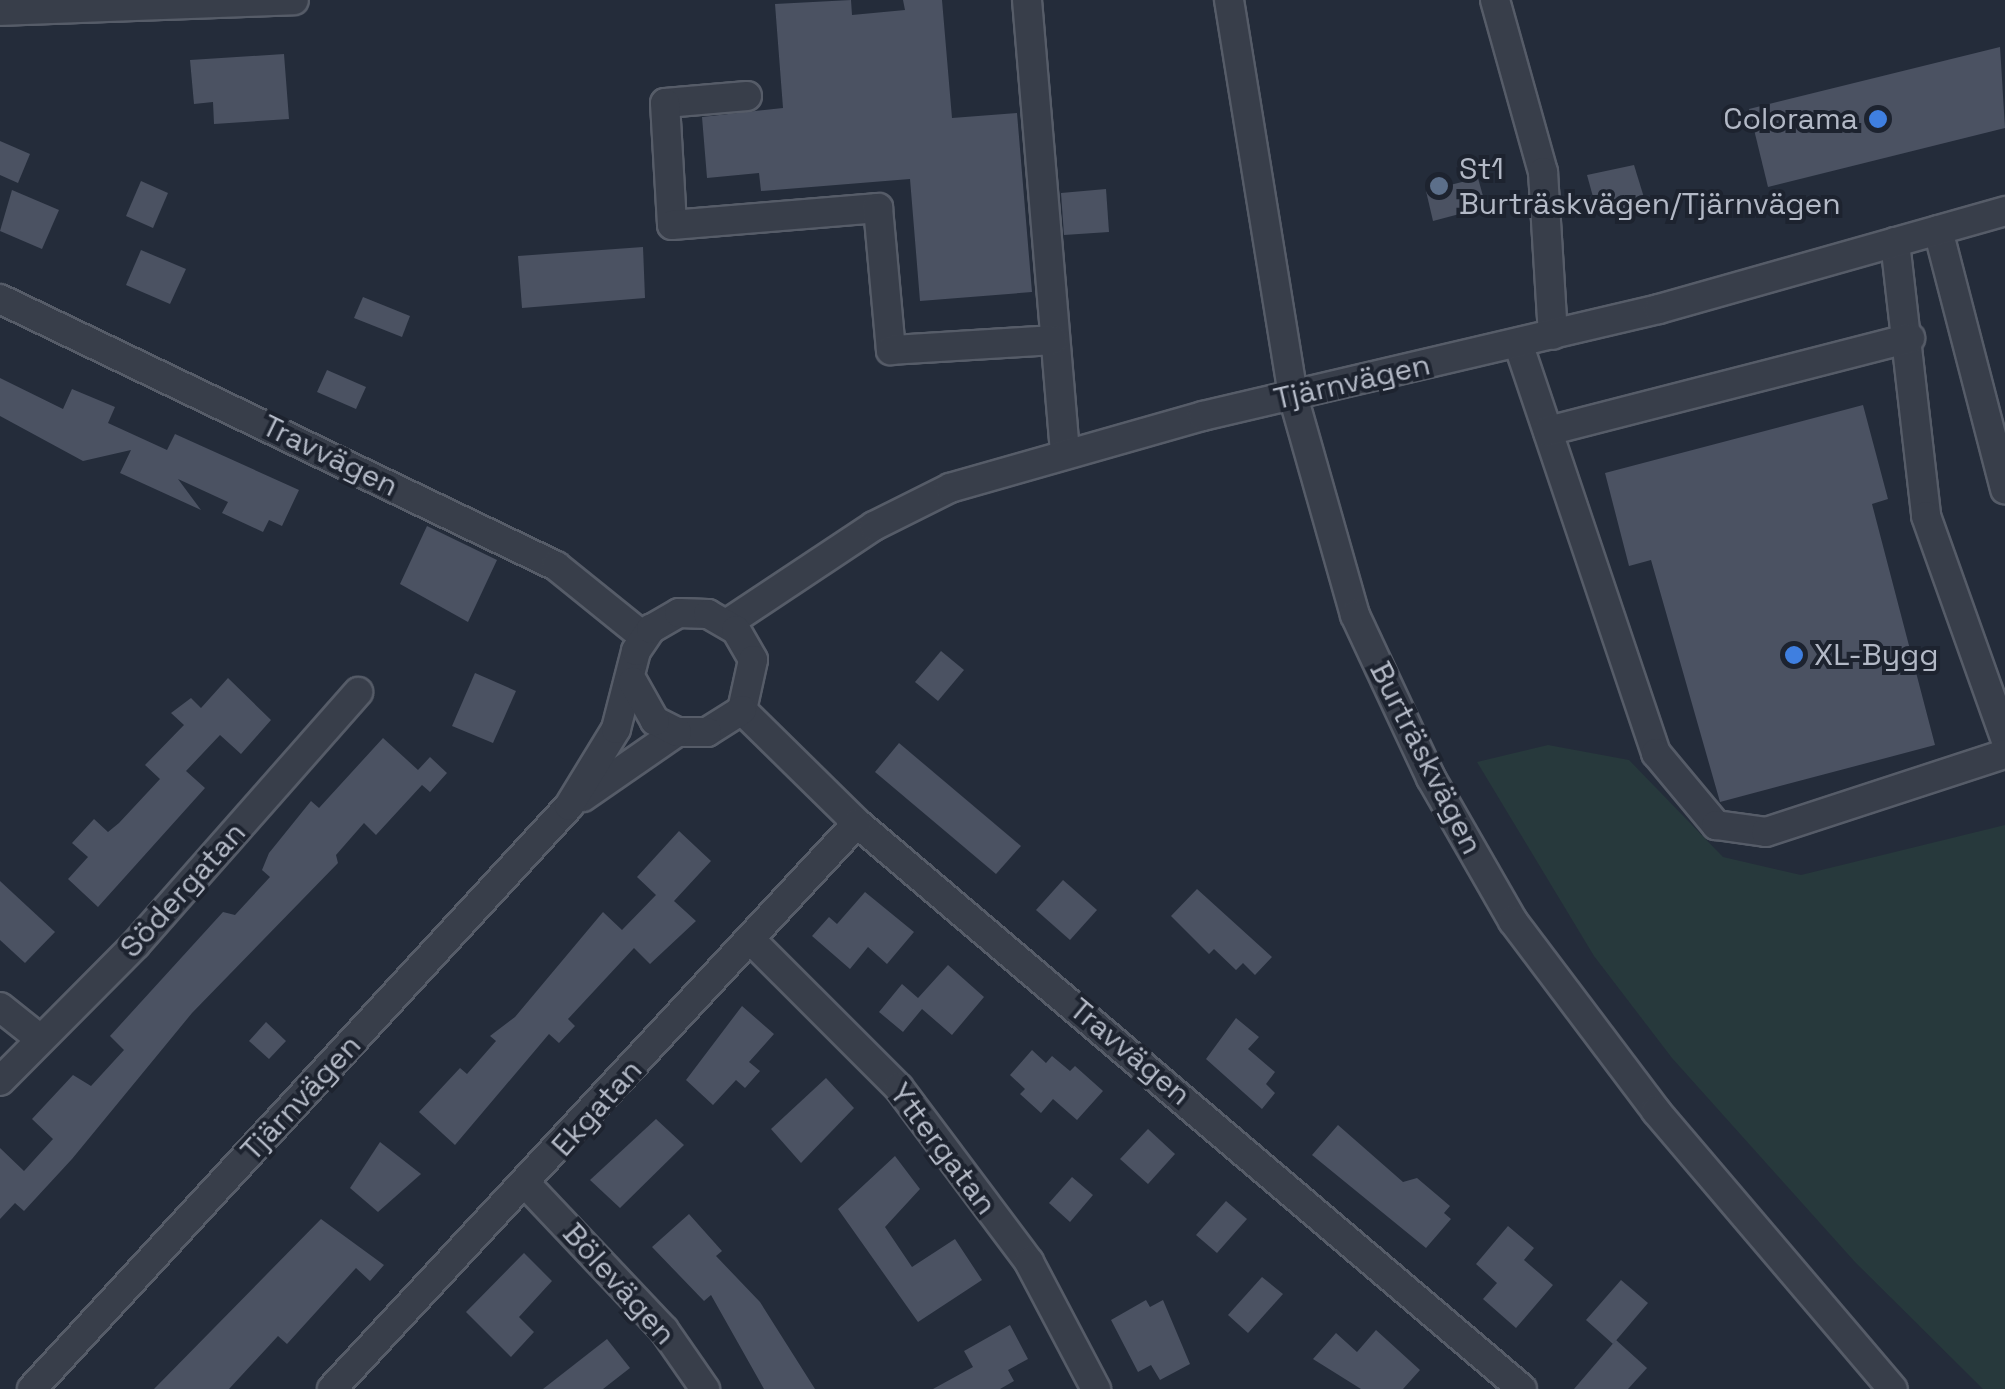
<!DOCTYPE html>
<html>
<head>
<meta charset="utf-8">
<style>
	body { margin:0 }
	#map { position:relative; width:2005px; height:1389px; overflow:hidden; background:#242c3a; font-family:"Space Grotesk",sans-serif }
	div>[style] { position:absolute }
	.green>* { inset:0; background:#27393c }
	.building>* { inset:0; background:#4b5262 }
	.roads { filter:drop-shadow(2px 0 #565c68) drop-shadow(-2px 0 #565c68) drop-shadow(0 2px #565c68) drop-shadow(0 -2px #565c68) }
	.minor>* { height:28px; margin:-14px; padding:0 14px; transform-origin:14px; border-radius:14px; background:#383e4a }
	.dots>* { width:28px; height:28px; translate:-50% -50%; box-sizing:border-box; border:5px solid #1d232f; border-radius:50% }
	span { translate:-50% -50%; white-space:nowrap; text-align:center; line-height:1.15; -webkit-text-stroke:8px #1d232f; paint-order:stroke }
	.poi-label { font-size:30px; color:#b3b9c6 }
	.right { translate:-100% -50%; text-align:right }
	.left { translate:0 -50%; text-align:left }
	.street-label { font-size:30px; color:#b3b9c6 }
</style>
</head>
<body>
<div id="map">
	<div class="green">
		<i style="clip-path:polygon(1548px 745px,1629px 760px,1723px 857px,1801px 875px,2005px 825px,2005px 1389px,1983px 1389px,1855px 1262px,1672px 1058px,1594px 956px,1477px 762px)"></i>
	</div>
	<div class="building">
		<i style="clip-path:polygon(851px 0,852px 15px,905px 10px,903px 0,942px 0,952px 118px,1017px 113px,1032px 292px,920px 301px,910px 179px,761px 191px,759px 173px,707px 178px,702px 117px,783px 108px,775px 4px)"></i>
		<i style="clip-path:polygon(2000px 47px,2005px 128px,1768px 187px,1749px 109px)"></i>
		<i style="clip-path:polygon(284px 54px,289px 119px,214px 124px,213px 102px,194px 104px,190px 60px)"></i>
		<i style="clip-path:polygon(0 141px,30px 154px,18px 183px,0 175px)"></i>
		<i style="clip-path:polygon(1634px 165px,1646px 204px,1598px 215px,1587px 175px)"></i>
		<i style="clip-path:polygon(1478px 178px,1486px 207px,1433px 221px,1426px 191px)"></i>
		<i style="clip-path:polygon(141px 181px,168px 193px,153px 228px,126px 216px)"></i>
		<i style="clip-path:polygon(1106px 189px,1109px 232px,1064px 235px,1061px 193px)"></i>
		<i style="clip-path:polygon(12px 190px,59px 210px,42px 249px,0 231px)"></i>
		<i style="clip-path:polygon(643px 247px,645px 298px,522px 308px,518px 256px)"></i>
		<i style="clip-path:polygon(141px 250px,186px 269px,170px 304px,126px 285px)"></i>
		<i style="clip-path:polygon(363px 297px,410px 316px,402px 337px,354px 318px)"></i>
		<i style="clip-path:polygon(327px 370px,366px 387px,356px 409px,317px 392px)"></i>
		<i style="clip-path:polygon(0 378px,63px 409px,72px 389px,115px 407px,108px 423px,167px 450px,175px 434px,299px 490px,282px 526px,269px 520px,263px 532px,222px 513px,228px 502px,178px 479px,201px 510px,120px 473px,131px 450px,83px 461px,0 416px)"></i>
		<i style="clip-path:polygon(1863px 405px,1888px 499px,1872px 504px,1935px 745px,1720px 802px,1651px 560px,1629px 566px,1605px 473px)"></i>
		<i style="clip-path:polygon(427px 526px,497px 560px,468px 622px,400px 584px)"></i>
		<i style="clip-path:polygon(941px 651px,964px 670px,938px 701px,915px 682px)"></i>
		<i style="clip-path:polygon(475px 673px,516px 691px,493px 743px,452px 726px)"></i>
		<i style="clip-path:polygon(228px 678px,271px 720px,241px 754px,220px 735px,186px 771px,205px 788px,98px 907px,68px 879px,88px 857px,72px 843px,94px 819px,108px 832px,119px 823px,160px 779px,145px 765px,184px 725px,171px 713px,191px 698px,201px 708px)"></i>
		<i style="clip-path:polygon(383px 738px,418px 770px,430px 757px,447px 773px,430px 792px,422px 785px,376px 835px,364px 823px,336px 855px,338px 863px,192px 1013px,72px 1159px,24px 1211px,15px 1203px,0 1219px,0 1148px,24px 1171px,53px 1139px,32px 1119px,73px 1075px,91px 1086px,124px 1050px,110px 1036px,223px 912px,235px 915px,270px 877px,262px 870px,269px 853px,311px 801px,319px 808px)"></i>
		<i style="clip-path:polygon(899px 743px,1021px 846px,996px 874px,875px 772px)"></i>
		<i style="clip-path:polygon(679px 831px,711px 861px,674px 901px,696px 921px,650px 964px,634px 948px,568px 1019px,575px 1026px,559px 1043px,549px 1034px,455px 1145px,419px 1112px,460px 1068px,467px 1074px,496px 1041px,490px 1036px,515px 1017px,603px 912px,622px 930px,656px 895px,637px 877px)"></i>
		<i style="clip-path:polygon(1063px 880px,1097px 910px,1070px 940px,1036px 910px)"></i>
		<i style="clip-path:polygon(0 881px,55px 932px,25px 963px,0 940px)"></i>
		<i style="clip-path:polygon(1197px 889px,1272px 957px,1255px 975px,1243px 963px,1236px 970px,1214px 949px,1209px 954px,1171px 916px)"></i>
		<i style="clip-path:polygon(865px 892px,914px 932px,887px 964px,868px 947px,850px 969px,812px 936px,829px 917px,837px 924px)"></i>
		<i style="clip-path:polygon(948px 965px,984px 997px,952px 1035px,922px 1009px,903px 1032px,879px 1012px,902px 984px,918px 998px)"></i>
		<i style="clip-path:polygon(742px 1006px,774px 1034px,749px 1062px,760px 1071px,745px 1088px,736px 1080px,713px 1105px,686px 1080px)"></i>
		<i style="clip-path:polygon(1236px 1018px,1259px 1037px,1248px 1049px,1275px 1072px,1266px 1084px,1275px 1093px,1262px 1109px,1206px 1059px)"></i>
		<i style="clip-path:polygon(266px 1022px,286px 1041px,269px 1059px,249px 1041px)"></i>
		<i style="clip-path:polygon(1032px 1050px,1046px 1063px,1052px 1056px,1070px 1071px,1075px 1066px,1103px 1091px,1077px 1120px,1053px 1099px,1041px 1113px,1020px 1094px,1025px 1089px,1010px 1075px)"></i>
		<i style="clip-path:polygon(826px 1078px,854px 1108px,801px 1163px,771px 1129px)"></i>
		<i style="clip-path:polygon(656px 1119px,684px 1145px,620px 1208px,590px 1180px)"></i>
		<i style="clip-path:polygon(1338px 1125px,1403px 1182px,1417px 1178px,1450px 1206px,1444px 1213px,1451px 1219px,1426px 1248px,1312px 1155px)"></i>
		<i style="clip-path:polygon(1148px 1129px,1175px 1154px,1148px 1184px,1120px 1159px)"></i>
		<i style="clip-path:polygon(380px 1142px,421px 1174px,378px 1212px,350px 1188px)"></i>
		<i style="clip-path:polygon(895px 1156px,920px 1189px,885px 1227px,912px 1267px,955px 1239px,982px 1280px,918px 1322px,838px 1209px)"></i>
		<i style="clip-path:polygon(1072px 1177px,1093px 1195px,1070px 1222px,1049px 1203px)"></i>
		<i style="clip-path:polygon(1226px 1201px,1247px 1219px,1217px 1253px,1196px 1235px)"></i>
		<i style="clip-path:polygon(689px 1214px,722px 1251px,716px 1256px,760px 1302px,815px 1389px,764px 1389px,711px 1295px,704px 1301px,652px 1247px)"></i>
		<i style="clip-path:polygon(321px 1219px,384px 1265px,370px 1281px,356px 1268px,287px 1344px,278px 1336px,229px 1389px,154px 1389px)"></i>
		<i style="clip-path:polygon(1508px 1226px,1534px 1248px,1524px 1260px,1553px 1285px,1516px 1328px,1483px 1299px,1497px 1283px,1476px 1264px)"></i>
		<i style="clip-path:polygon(524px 1253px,552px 1281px,519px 1317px,534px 1332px,511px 1357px,466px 1312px)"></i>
		<i style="clip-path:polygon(1262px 1277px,1283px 1294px,1248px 1333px,1228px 1315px)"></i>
		<i style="clip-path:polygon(1621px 1280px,1648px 1303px,1613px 1344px,1586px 1320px)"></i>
		<i style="clip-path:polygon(1146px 1300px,1150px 1307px,1163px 1300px,1190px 1364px,1160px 1380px,1151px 1365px,1138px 1372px,1111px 1320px)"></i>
		<i style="clip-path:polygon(1010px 1325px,1028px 1359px,1008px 1370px,1014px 1381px,1000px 1389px,933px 1389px,973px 1367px,964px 1351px)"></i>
		<i style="clip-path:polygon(1376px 1330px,1420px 1370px,1403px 1389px,1361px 1389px,1313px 1359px,1336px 1333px,1357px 1352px)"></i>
		<i style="clip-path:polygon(607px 1339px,630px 1368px,603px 1389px,543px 1389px)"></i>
		<i style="clip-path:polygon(1616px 1340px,1647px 1368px,1628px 1389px,1574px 1389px)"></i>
	</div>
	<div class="roads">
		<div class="minor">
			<i style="left:1027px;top:0;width:455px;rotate:85.2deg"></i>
			<i style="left:1229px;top:0;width:401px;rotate:80.8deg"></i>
			<i style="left:1293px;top:396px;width:228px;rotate:74.2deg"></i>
			<i style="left:1355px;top:615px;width:180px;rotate:65deg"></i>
			<i style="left:1431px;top:778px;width:165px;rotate:60.2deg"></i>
			<i style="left:1513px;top:921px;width:238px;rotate:53deg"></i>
			<i style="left:1656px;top:1111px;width:365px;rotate:49.6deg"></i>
			<i style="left:1495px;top:0;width:179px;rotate:74.4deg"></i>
			<i style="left:1543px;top:172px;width:163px;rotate:86.5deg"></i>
			<i style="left:0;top:11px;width:294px;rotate:-2.1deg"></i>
			<i style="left:747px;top:96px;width:82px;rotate:175.1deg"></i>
			<i style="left:665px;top:103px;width:122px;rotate:86.7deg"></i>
			<i style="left:672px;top:225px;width:207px;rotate:-4.7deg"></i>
			<i style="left:878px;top:208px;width:143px;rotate:84.8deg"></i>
			<i style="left:891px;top:350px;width:162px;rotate:-3.5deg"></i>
			<i style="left:1938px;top:230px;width:268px;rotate:75.5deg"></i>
			<i style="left:1895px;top:242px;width:276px;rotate:83.5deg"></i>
			<i style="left:1926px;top:516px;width:236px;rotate:70.4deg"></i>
			<i style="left:0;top:299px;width:617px;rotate:25.65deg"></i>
			<i style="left:556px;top:566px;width:113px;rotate:38.9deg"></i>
			<i style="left:1518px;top:343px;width:433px;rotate:71.4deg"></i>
			<i style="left:1656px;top:753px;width:94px;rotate:50.2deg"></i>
			<i style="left:1716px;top:825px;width:50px;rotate:8deg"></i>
			<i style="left:1766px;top:832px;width:251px;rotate:-18.1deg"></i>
			<i style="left:1548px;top:431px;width:374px;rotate:-14.4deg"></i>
			<i style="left:728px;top:623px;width:175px;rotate:-33.6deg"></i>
			<i style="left:874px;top:526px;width:85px;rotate:-26.6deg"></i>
			<i style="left:950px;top:488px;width:263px;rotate:-15.9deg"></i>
			<i style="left:1203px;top:416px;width:468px;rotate:-13.2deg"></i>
			<i style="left:1659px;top:309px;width:360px;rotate:-15.8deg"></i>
			<i style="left:742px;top:710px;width:161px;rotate:44.5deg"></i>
			<i style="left:857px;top:823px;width:873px;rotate:40.4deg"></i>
			<i style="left:583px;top:797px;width:114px;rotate:-34.7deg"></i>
			<i style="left:751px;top:940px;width:209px;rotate:45deg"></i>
			<i style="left:899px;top:1088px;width:217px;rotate:53.2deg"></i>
			<i style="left:1029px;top:1262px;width:144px;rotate:62.2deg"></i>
			<i style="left:0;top:1007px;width:50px;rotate:38.5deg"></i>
			<i style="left:0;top:1081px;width:193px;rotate:-45.2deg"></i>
			<i style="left:136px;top:944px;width:336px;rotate:-48.6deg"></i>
			<i style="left:527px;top:1185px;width:199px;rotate:46.6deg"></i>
			<i style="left:664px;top:1330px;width:72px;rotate:55.2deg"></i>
			<i style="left:32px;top:1389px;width:793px;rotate:-47.35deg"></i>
			<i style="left:569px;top:806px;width:90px;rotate:-58.6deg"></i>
			<i style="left:616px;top:729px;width:81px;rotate:-75.6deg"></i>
			<i style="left:636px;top:651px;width:27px;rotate:-56deg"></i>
			<i style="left:651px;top:629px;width:32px;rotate:-30deg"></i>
			<i style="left:679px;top:613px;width:29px;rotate:2deg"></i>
			<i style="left:708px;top:614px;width:32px;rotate:30deg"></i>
			<i style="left:736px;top:630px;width:34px;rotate:60deg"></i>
			<i style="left:753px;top:660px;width:51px;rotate:102.4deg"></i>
			<i style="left:742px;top:710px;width:41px;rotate:147.8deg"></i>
			<i style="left:707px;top:732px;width:30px;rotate:180deg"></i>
			<i style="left:677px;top:732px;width:25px;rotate:-153deg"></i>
			<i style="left:655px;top:721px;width:45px;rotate:-119.4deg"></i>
			<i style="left:332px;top:1389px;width:772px;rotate:-47.15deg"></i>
		</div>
	</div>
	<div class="dots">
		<i style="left:1878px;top:119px;background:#3f7fe0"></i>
		<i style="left:1439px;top:186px;background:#5c6f8a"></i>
		<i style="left:1794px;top:655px;background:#3f7fe0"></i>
	</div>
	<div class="poi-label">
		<span class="right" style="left:1858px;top:119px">Colorama</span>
		<span class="left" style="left:1459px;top:186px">St1<br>Burträskvägen/Tjärnvägen</span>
		<span class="left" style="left:1814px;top:655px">XL-Bygg</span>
	</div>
	<div class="street-label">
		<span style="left:1352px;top:382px;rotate:-13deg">Tjärnvägen</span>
		<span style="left:330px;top:456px;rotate:26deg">Travvägen</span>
		<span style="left:1426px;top:758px;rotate:63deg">Burträskvägen</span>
		<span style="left:183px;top:890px;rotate:-48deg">Södergatan</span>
		<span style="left:1130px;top:1052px;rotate:40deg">Travvägen</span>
		<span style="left:301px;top:1098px;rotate:-47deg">Tjärnvägen</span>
		<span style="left:597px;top:1108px;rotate:-48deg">Ekgatan</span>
		<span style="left:943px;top:1149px;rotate:53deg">Yttergatan</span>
		<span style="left:619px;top:1284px;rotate:48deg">Bölevägen</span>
	</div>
</div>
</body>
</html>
